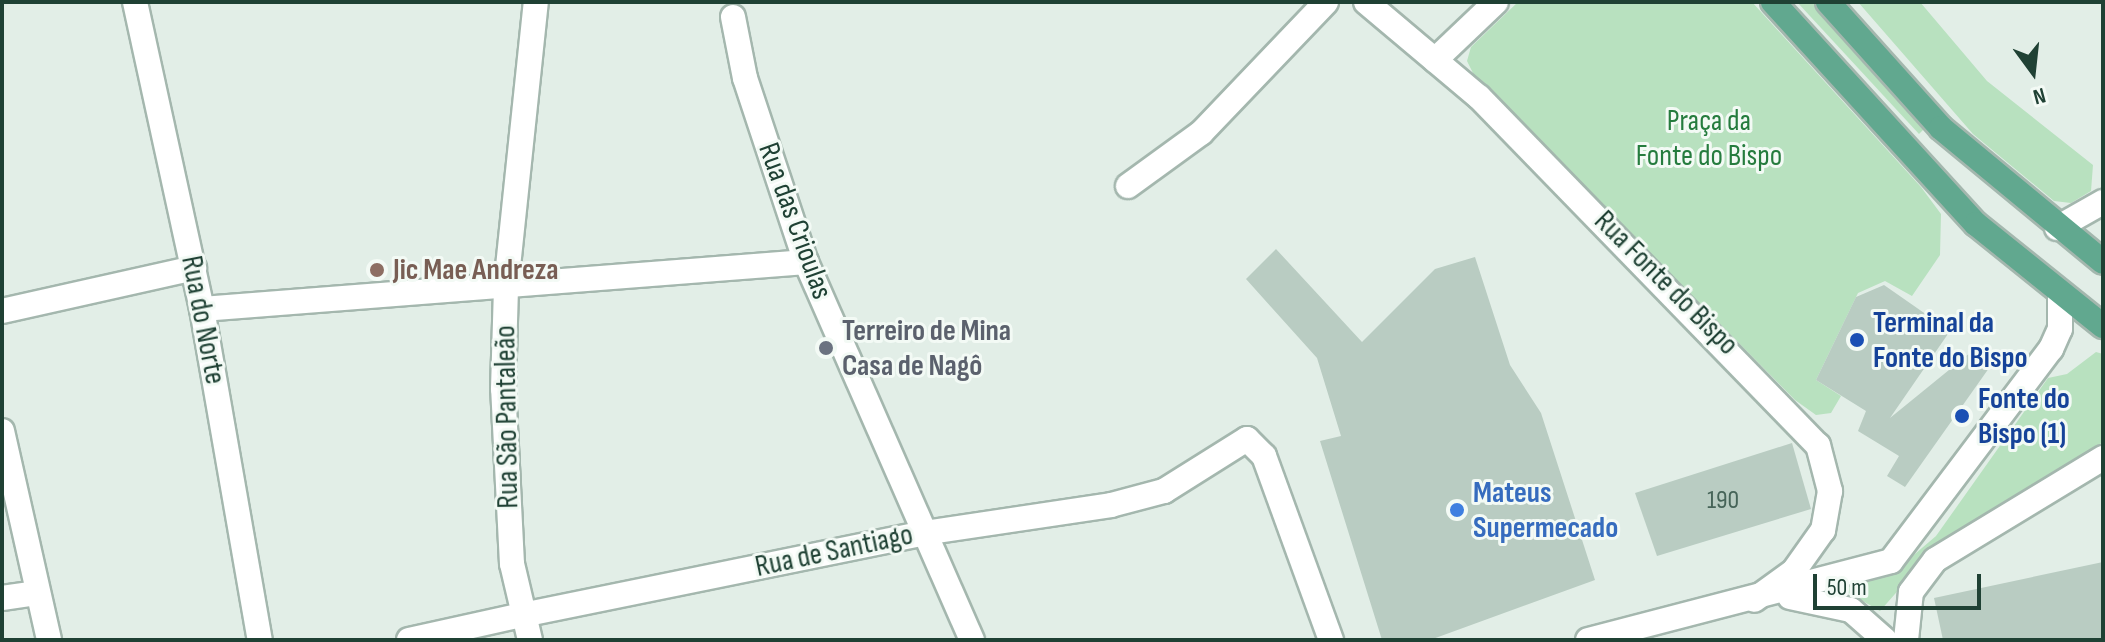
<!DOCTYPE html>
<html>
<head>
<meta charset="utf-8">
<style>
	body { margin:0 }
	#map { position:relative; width:2105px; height:642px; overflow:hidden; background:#e2eee7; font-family:"Sofia Sans Condensed",sans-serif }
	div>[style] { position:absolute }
	.green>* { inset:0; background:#b8e1bf }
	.building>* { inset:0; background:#b9ccc2 }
	.roads { filter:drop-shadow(2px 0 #a4b7ae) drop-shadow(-2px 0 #a4b7ae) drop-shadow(0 2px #a4b7ae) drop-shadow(0 -2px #a4b7ae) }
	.street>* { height:24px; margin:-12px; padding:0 12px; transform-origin:12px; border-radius:12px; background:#fff }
	.secondary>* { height:24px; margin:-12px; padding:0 12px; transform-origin:12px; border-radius:12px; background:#fff }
	.primary>* { height:24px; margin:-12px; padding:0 12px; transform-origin:12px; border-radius:12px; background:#61a88f }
	.dots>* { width:22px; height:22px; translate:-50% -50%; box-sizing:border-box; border:4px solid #f3faf5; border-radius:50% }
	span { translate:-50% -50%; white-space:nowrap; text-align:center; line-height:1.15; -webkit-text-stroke:6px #f3faf5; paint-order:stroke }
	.number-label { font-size:26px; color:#466458 }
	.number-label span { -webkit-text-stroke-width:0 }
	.park-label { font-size:30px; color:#257c3e }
	.street-label { font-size:30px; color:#1f4134 }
	.education-label { font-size:30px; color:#785e54; font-weight:700 }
	.left { translate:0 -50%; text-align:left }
	.transit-label { font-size:30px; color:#164399; font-weight:700 }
	.worship-label { font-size:30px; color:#5b616d; font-weight:700 }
	.shop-label { font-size:30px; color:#366cbe; font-weight:700 }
	.frame { position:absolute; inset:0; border:4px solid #1f4134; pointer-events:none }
	.north { position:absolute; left:1993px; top:32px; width:80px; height:80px; -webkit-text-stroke:6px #f3faf5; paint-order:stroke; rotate:165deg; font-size:22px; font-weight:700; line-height:32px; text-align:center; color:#1f4134 }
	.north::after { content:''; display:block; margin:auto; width:28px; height:36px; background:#1f4134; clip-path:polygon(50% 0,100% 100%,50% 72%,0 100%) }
	.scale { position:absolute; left:1813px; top:574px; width:168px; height:36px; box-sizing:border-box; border:4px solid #1f4134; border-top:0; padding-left:10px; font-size:24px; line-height:28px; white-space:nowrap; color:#1f4134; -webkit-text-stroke:6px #f3faf5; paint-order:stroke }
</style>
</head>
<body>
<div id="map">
	<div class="green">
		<i style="clip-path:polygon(1518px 2px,1752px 2px,1921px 187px,1941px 214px,1940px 255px,1912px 296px,1885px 281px,1858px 293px,1816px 380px,1841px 396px,1831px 413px,1816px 415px,1795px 400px,1474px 75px,1467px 61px,1471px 47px)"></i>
		<i style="clip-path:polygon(1797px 2px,1812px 2px,1925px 128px,1919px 134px)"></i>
		<i style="clip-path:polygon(1858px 2px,1920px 2px,1987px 81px,2093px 165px,2091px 191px,2071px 203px,2054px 201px,1973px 134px)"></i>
		<i style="clip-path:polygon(2096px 352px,2103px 354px,2103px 442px,1939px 544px,1880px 611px,1837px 586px,1895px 571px,1936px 536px,2048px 378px,2067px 374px)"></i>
	</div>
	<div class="building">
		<i style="clip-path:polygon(1276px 249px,1362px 342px,1435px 269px,1475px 257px,1510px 365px,1541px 413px,1595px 580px,1430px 640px,1382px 640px,1320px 441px,1341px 436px,1317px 358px,1246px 279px)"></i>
		<i style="clip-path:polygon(1884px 285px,1950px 331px,1890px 418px,1976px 348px,1994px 361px,1905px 487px,1887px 476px,1899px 456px,1858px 431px,1866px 411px,1816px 380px,1856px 297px)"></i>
		<i style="clip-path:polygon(1792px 443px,1811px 509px,1657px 556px,1635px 493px)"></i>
		<i style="clip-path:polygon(2103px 562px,2103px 640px,1943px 640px,1934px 598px)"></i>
	</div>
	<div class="roads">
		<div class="street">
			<i style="left:733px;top:17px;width:62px;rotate:78.9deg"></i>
			<i style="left:745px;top:78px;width:194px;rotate:71.7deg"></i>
			<i style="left:806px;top:262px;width:413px;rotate:66.3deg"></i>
			<i style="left:1435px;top:60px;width:84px;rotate:-43.6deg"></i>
			<i style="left:1128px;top:186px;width:90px;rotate:-36deg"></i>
			<i style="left:1201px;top:133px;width:181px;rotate:-46.3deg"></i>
			<i style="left:2057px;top:228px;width:53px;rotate:-29.5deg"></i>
			<i style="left:202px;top:309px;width:606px;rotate:-4.45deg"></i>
			<i style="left:2px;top:311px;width:197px;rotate:-12.6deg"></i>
			<i style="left:2px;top:598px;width:36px;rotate:-8deg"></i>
			<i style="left:522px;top:615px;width:410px;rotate:-11.5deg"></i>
			<i style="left:924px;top:533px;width:189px;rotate:-8.5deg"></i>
			<i style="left:1111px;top:505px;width:55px;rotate:-14.8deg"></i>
			<i style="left:1164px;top:491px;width:98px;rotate:-32.1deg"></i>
			<i style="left:1247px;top:439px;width:24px;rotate:45deg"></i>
			<i style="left:1264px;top:456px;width:196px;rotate:70deg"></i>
		</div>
		<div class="secondary">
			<i style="left:135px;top:2px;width:314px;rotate:77.7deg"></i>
			<i style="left:202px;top:309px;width:336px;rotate:80.1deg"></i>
			<i style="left:1366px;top:2px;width:148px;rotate:40.1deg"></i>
			<i style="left:1479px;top:97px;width:486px;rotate:45.8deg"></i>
			<i style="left:1818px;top:445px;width:48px;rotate:75.4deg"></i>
			<i style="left:1830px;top:491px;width:40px;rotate:100deg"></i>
			<i style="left:1823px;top:530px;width:50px;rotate:125.3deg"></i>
			<i style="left:1794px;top:571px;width:49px;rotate:144.1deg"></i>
			<i style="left:2px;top:431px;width:214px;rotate:77.3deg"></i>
			<i style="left:1790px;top:597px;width:62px;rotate:12deg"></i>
			<i style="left:1851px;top:610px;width:45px;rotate:41.4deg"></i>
			<i style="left:409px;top:640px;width:116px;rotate:-12.5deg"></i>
			<i style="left:530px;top:640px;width:78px;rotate:-103.3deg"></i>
			<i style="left:512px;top:564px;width:175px;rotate:-92.9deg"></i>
			<i style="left:503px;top:389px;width:103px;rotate:-88.3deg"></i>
			<i style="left:506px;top:286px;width:286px;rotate:-84deg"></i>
			<i style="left:1588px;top:640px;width:313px;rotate:-14.6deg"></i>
			<i style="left:1891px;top:561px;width:266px;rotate:-53deg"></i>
			<i style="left:2051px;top:349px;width:22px;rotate:-66deg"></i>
			<i style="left:2060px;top:329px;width:35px;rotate:-90deg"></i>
			<i style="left:1906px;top:640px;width:48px;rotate:-84.1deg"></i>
			<i style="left:1911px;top:592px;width:40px;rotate:-53deg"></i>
			<i style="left:1935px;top:560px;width:197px;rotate:-31.3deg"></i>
		</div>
		<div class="primary">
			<i style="left:1773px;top:2px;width:301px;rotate:47.6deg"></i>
			<i style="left:1976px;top:224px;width:163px;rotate:38.8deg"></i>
			<i style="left:1828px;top:2px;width:169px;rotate:48.1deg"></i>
			<i style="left:1941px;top:128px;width:210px;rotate:39.6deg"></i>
		</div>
	</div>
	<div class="dots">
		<i style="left:377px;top:270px;background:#8d6e63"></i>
		<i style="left:1857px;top:340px;background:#1a4fb4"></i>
		<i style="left:826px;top:348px;background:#6b7280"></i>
		<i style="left:1962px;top:416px;background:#1a4fb4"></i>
		<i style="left:1457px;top:510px;background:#3f7fe0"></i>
	</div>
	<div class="number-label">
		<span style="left:1723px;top:501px">190</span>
	</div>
	<div class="park-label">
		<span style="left:1709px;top:138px">Praça da<br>Fonte do Bispo</span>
	</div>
	<div class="street-label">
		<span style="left:795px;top:221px;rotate:70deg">Rua das Crioulas</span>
		<span style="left:1666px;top:283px;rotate:45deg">Rua Fonte do Bispo</span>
		<span style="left:203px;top:320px;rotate:79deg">Rua do Norte</span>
		<span style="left:507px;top:417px;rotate:-91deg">Rua São Pantaleão</span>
		<span style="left:834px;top:551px;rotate:-12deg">Rua de Santiago</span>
	</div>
	<div class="education-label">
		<span class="left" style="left:393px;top:270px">Jic Mae Andreza</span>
	</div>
	<div class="transit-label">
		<span class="left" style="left:1873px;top:340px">Terminal da<br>Fonte do Bispo</span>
		<span class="left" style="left:1978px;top:416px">Fonte do<br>Bispo (1)</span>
	</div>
	<div class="worship-label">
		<span class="left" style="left:842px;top:348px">Terreiro de Mina<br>Casa de Nagô</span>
	</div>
	<div class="shop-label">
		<span class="left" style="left:1473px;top:510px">Mateus<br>Supermecado</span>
	</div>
	<div class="frame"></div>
	<div class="north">N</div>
	<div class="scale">50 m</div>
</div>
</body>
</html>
